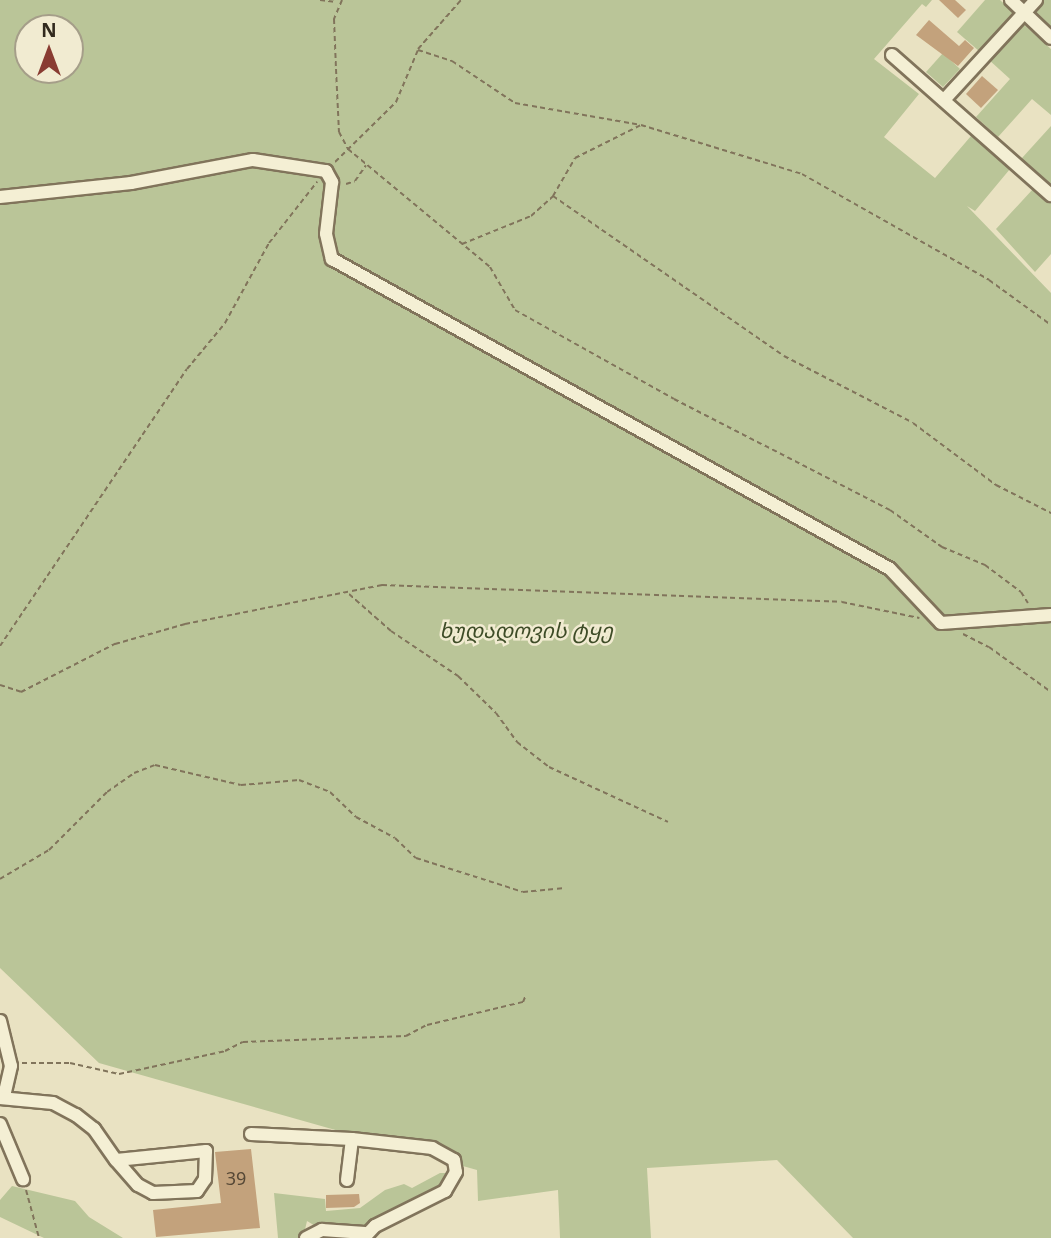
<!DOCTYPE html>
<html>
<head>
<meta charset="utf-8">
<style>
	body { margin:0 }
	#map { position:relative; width:1051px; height:1238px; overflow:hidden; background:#e9e2c2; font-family:Georgia,"Noto Sans Georgian",serif }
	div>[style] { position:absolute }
	.green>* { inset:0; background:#bac598 }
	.building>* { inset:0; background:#c3a27c }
	.path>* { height:2px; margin-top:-1px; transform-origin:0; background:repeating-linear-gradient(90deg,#81745b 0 5px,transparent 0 8.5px) }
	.roads { filter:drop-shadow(2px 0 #81745b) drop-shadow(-2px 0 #81745b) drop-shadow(0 2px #81745b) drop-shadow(0 -2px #81745b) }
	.minor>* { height:12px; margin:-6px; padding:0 6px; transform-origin:6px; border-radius:6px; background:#f4efd4 }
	span { translate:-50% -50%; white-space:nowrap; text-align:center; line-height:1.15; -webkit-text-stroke:5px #f1ebd1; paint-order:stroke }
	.number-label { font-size:18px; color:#564836 }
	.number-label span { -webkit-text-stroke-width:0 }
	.park-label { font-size:21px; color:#3e4c27; font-style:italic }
	.north { position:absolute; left:14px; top:14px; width:70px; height:70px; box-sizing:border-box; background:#f1ebd1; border:2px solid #a59e89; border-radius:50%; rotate:0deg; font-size:19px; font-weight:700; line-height:28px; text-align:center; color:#322a1e }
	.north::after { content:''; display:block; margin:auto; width:24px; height:32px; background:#893c32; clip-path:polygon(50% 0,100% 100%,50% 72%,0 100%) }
</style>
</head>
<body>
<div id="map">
	<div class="green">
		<i style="clip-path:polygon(evenodd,0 0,932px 0,926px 7px,922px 4px,874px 59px,919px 94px,884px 137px,935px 178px,971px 136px,1010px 169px,975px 211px,967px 206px,1051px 293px,1051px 1238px,853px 1238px,777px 1160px,647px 1168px,651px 1238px,560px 1238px,558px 1190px,478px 1201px,477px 1170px,99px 1063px,0 968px,0 0,28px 28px,70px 28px,70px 70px,28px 70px,28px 28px)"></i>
		<i style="clip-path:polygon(985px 0,1000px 0,1013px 12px,979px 51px,957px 32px)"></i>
		<i style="clip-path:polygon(1042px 0,1051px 0,1051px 31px,1030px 12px)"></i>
		<i style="clip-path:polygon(1021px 22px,1051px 49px,1051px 115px,1032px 99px,998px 137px,976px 117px,1010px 79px,988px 59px)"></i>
		<i style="clip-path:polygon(943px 53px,960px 69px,943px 87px,926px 72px)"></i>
		<i style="clip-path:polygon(1051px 126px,1051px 254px,1035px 272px,996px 229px,1033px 189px,1022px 158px)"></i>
		<i style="clip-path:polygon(440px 1173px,448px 1173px,437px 1190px,365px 1227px,317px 1227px,307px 1221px,303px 1238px,278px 1238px,274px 1193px,325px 1199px,326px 1211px,360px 1208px,385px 1190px,404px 1184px,412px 1188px)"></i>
		<i style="clip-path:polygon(12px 1186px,75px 1201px,89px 1217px,123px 1238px,44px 1238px,0 1217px,0 1200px)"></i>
	</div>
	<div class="building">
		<i style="clip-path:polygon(939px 0,955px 0,966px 10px,958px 18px)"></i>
		<i style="clip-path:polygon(929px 20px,959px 46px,965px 40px,974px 48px,958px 66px,916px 35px)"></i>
		<i style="clip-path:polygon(982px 76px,998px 90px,981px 108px,966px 94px)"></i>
		<i style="clip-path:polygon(251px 1149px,260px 1228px,156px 1237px,153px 1210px,221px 1203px,215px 1152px)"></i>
		<i style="clip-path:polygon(359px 1194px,360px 1203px,354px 1207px,326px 1208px,326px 1195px)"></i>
	</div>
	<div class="path">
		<i style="left:320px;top:0;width:16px;rotate:7deg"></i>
		<i style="left:342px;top:0;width:21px;rotate:113deg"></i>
		<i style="left:334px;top:19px;width:50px;rotate:87.7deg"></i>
		<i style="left:336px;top:69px;width:63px;rotate:87.3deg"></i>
		<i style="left:339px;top:132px;width:19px;rotate:62deg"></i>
		<i style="left:348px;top:149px;width:185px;rotate:39.7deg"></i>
		<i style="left:490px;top:267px;width:50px;rotate:59.8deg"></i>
		<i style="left:515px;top:310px;width:182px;rotate:29.2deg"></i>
		<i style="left:674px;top:399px;width:243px;rotate:27.2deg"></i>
		<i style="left:890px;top:510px;width:64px;rotate:35.4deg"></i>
		<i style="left:942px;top:547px;width:47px;rotate:22.7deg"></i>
		<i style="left:985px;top:565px;width:45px;rotate:36.9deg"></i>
		<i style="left:1021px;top:592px;width:13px;rotate:58deg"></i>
		<i style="left:418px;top:49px;width:65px;rotate:-48.7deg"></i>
		<i style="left:335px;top:162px;width:86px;rotate:-44.5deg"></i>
		<i style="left:396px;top:102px;width:56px;rotate:-67.1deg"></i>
		<i style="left:418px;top:50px;width:36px;rotate:18deg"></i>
		<i style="left:452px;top:61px;width:76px;rotate:33.7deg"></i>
		<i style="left:515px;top:103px;width:128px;rotate:9.9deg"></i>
		<i style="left:641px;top:125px;width:168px;rotate:16.9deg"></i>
		<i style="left:802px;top:174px;width:215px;rotate:29.5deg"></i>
		<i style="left:989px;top:280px;width:77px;rotate:36deg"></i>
		<i style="left:346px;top:184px;width:9px;rotate:-18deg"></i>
		<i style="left:355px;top:181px;width:19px;rotate:-55deg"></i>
		<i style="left:553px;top:196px;width:281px;rotate:34.7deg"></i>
		<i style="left:784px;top:356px;width:145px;rotate:27.4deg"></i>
		<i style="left:913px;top:423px;width:104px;rotate:36.8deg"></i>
		<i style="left:996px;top:485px;width:62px;rotate:27deg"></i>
		<i style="left:462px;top:244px;width:74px;rotate:-22.1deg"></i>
		<i style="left:531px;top:216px;width:30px;rotate:-42deg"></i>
		<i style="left:553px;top:196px;width:44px;rotate:-59.9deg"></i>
		<i style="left:575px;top:158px;width:74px;rotate:-26.6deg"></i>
		<i style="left:349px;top:594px;width:56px;rotate:41.4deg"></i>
		<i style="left:391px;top:631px;width:81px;rotate:33.9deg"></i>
		<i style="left:458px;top:676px;width:53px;rotate:44.2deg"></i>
		<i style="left:496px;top:713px;width:36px;rotate:54deg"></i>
		<i style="left:517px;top:742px;width:41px;rotate:38deg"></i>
		<i style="left:549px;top:767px;width:131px;rotate:24.8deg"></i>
		<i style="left:963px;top:634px;width:29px;rotate:27deg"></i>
		<i style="left:989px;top:647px;width:77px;rotate:36deg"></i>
		<i style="left:0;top:646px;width:334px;rotate:-56deg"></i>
		<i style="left:187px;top:369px;width:60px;rotate:-50.4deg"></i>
		<i style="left:225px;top:323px;width:91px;rotate:-61.2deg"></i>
		<i style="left:269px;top:243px;width:78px;rotate:-51.8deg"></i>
		<i style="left:0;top:685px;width:22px;rotate:18deg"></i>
		<i style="left:21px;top:692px;width:106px;rotate:-27.1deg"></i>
		<i style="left:115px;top:644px;width:73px;rotate:-15.9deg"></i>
		<i style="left:185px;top:624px;width:201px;rotate:-11.2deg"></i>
		<i style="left:382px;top:585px;width:460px;rotate:2.1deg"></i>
		<i style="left:842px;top:602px;width:79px;rotate:11.7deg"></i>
		<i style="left:0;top:879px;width:57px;rotate:-30.6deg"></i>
		<i style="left:49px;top:850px;width:82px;rotate:-45deg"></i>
		<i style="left:107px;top:792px;width:33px;rotate:-35deg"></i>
		<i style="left:134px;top:773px;width:22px;rotate:-21deg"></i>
		<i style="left:155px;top:765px;width:88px;rotate:13.1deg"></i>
		<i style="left:241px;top:785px;width:58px;rotate:-4.9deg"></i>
		<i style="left:299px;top:780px;width:33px;rotate:21deg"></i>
		<i style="left:330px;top:792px;width:36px;rotate:44deg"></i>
		<i style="left:356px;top:817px;width:44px;rotate:28.3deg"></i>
		<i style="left:395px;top:838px;width:29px;rotate:44deg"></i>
		<i style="left:416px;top:858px;width:112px;rotate:17.6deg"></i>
		<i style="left:523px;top:892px;width:42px;rotate:-5.4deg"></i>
		<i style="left:22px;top:1063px;width:48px"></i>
		<i style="left:70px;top:1063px;width:50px;rotate:12.7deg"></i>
		<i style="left:119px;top:1074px;width:108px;rotate:-12.2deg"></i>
		<i style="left:225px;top:1051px;width:20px;rotate:-27deg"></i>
		<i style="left:243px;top:1042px;width:163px;rotate:-2.1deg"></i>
		<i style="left:406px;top:1036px;width:24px;rotate:-28deg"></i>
		<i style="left:427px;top:1025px;width:99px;rotate:-13.5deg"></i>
		<i style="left:523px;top:1002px;width:8px;rotate:-67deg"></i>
		<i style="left:26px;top:1190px;width:50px;rotate:74.8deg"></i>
	</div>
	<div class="roads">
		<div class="minor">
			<i style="left:1011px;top:0;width:55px;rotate:43.5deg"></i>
			<i style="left:892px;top:55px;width:212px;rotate:41.4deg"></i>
			<i style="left:944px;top:100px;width:136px;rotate:-47.4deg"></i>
			<i style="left:0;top:197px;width:132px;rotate:-6.1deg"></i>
			<i style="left:131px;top:183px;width:124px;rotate:-10.7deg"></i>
			<i style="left:253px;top:160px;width:74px;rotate:8.6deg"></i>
			<i style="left:326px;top:171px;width:13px;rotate:61deg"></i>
			<i style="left:332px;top:182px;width:52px;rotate:96.6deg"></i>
			<i style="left:326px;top:234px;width:26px;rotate:77deg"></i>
			<i style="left:332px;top:259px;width:638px;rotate:29.05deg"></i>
			<i style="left:890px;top:569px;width:74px;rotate:46.6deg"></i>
			<i style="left:941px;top:623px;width:110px;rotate:-4.2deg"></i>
			<i style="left:0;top:1021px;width:46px;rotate:76.3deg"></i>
			<i style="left:11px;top:1066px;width:32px;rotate:103deg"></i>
			<i style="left:0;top:1098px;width:53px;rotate:5.4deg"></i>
			<i style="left:53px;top:1103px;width:26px;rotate:28deg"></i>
			<i style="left:76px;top:1115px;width:23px;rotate:38deg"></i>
			<i style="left:94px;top:1129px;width:38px;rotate:55deg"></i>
			<i style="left:116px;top:1160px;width:33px;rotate:49deg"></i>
			<i style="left:138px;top:1185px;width:17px;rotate:28deg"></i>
			<i style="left:153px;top:1193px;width:44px;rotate:-2.6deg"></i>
			<i style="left:197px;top:1191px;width:14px;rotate:-56deg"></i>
			<i style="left:205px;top:1179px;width:28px;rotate:-88deg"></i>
			<i style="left:206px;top:1151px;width:90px;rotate:174.3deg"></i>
			<i style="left:0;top:1124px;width:60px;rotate:67.3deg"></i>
			<i style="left:251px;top:1134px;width:101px;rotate:2.8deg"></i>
			<i style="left:347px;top:1180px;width:41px;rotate:-83deg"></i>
			<i style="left:352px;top:1139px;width:81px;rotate:6.4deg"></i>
			<i style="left:432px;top:1148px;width:25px;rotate:29deg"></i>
			<i style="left:454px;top:1160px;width:12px;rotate:81deg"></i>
			<i style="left:456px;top:1172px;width:22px;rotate:120deg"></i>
			<i style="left:445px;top:1191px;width:78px;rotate:153.4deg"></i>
			<i style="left:375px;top:1226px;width:16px;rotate:133deg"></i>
			<i style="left:306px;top:1238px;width:18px;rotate:-27deg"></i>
			<i style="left:322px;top:1230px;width:43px;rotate:4deg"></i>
		</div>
	</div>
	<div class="number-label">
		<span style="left:236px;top:1178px">39</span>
	</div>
	<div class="park-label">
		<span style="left:526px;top:630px">ხუდადოვის ტყე</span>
	</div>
	<div class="north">N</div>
</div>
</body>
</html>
